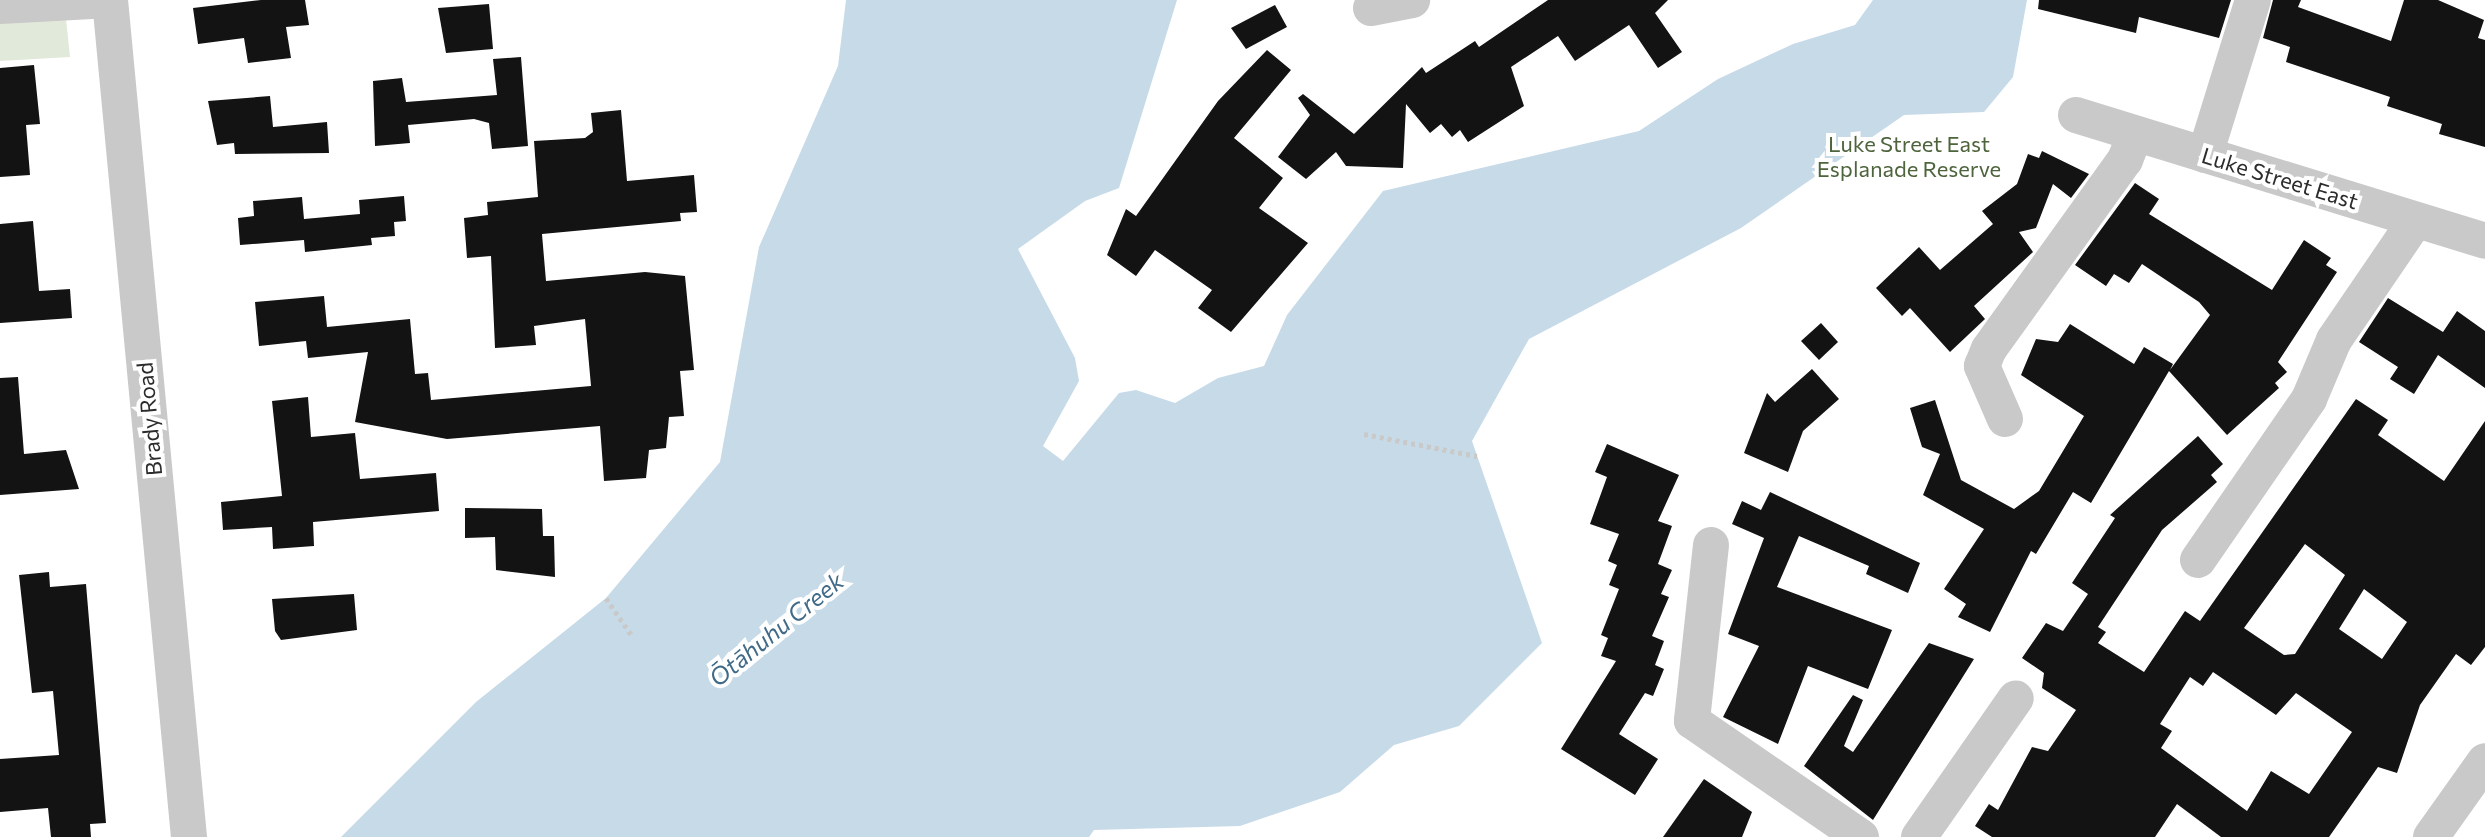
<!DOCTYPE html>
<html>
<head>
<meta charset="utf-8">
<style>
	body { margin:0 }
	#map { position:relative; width:2485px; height:837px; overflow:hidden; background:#fff; font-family:Commissioner,sans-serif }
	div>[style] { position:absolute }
	.green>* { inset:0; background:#e1e9da }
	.water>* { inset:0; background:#c7dae8 }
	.building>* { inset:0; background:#131313 }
	.path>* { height:5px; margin-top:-2.5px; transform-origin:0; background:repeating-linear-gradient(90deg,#c9c9c9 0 4px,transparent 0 8px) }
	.minor>* { height:36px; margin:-18px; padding:0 18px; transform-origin:18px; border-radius:18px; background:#c9c9c9 }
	span { translate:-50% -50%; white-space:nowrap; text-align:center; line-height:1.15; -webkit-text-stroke:8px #fff; paint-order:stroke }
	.park-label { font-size:22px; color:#4e643d }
	.street-label { font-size:22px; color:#2c2c2c }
	.water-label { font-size:24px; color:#406a87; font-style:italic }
</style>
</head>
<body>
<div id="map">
	<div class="green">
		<i style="clip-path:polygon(0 0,64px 0,70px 57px,0 61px)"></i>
	</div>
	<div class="water">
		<i style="clip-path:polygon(846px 0,1177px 0,1119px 188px,1085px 201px,1018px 249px,1075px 358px,1079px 381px,1043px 446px,1063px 461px,1119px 393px,1136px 390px,1175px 403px,1218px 378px,1264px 366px,1287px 315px,1383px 191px,1639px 131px,1718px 79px,1793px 44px,1855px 25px,1873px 0,2027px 0,2013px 77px,1984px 112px,1904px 115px,1741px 228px,1529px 339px,1472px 441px,1542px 643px,1459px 726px,1394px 745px,1340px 792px,1240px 826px,1094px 830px,1089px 837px,341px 837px,476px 702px,606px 598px,720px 462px,759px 247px,838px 66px)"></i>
	</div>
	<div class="building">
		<i style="clip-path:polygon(261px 0,305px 0,309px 25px,286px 27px,291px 58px,248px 63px,244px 38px,198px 44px,193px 8px)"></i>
		<i style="clip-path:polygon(1548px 0,1668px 0,1655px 13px,1682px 52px,1658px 68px,1629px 25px,1575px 61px,1558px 36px,1511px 67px,1524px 106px,1468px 142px,1460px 130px,1452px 137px,1441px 124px,1430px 133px,1406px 104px,1403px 168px,1346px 166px,1336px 152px,1306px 179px,1278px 157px,1310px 115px,1298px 98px,1303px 94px,1354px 134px,1422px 67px,1426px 73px,1475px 41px,1479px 47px)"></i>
		<i style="clip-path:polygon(2039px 0,2231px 0,2219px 38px,2139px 17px,2136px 33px,2038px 9px)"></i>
		<i style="clip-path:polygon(2273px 0,2301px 0,2298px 7px,2391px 41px,2404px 0,2438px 0,2484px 20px,2478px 38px,2485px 40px,2485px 147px,2439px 134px,2442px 124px,2387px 106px,2390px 97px,2286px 62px,2290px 47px,2263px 38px)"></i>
		<i style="clip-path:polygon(489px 4px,493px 49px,446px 53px,438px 8px)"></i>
		<i style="clip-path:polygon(1275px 5px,1287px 27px,1246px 49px,1231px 28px)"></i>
		<i style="clip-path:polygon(1267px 50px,1291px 70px,1234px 138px,1283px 178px,1259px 208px,1308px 243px,1231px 332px,1198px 308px,1212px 290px,1155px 250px,1136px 276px,1107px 255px,1126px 209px,1136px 216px,1218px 101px)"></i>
		<i style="clip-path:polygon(521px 57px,528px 146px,492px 149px,489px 123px,474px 119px,408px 125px,410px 143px,375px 146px,373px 81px,402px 78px,406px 102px,497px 95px,493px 59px)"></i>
		<i style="clip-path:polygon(34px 65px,40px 124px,26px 125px,30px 175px,0 177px,0 68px)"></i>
		<i style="clip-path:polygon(270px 96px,273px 127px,327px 122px,329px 153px,235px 154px,234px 143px,217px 145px,208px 101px)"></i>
		<i style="clip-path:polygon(621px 110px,627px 181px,694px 175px,697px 212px,680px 213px,681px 221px,542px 234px,546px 281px,645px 272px,685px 276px,694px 370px,680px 371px,684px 416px,669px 417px,666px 448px,649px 450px,646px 478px,604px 481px,600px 426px,447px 439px,355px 422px,368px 352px,308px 358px,306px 341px,259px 346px,255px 302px,324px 296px,327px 327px,410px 319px,415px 374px,428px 373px,431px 400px,591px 386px,585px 319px,534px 326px,536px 345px,495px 348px,491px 256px,467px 258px,464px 218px,488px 215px,487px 202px,538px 197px,534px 141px,585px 138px,593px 132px,591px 113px)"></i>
		<i style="clip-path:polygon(2042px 151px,2089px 174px,2071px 198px,2053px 184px,2036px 228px,2019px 232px,2033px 252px,1974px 306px,1985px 319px,1950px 352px,1910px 308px,1902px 316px,1876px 288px,1919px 247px,1940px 270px,1993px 224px,1982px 211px,2017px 184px,2028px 154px,2039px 158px)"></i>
		<i style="clip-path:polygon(2135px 183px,2159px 199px,2149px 214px,2272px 290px,2304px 240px,2331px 258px,2326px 265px,2337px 272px,2278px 362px,2287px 372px,2275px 383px,2279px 388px,2227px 435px,2169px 371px,2091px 503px,2073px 492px,2036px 554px,2031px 551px,1990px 632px,1958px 617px,1966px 604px,1944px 589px,1984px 529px,1923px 495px,1940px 454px,1922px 447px,1910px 408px,1935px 400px,1961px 480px,2014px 509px,2039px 491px,2084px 416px,2021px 375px,2036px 339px,2058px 342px,2070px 324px,2134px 364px,2144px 347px,2173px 364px,2170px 370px,2210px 315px,2199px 302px,2142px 264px,2129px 283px,2114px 274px,2106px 286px,2075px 265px)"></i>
		<i style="clip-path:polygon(404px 196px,406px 221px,394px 222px,395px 236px,371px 238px,372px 245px,305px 252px,304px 240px,240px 245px,238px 218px,254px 216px,253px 201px,302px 197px,304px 219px,360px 214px,359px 200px)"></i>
		<i style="clip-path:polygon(33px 221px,39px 291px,70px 289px,72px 318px,0 323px,0 224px)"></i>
		<i style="clip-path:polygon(2388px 298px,2443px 332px,2457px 311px,2485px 331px,2485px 388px,2438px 355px,2414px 394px,2390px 379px,2398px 367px,2359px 342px)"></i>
		<i style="clip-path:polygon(1821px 323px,1838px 342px,1819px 360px,1801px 341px)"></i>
		<i style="clip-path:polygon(1812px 369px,1839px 399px,1803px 431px,1788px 472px,1744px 453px,1767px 393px,1775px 402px)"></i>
		<i style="clip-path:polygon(18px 377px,24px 454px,66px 450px,79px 489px,0 495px,0 378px)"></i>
		<i style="clip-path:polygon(308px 397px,311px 437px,355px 433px,360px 479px,436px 473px,439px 511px,313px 522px,314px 546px,273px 549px,272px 527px,223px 530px,221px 502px,282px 496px,272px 401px)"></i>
		<i style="clip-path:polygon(evenodd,2356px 399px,2388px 420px,2378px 435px,2444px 481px,2485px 421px,2485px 647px,2471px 665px,2456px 654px,2420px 705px,2397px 773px,2378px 767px,2329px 837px,2221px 837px,2177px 804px,2155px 837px,1992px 837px,1975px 826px,1989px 804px,1998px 810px,2032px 747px,2048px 751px,2076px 710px,2042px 688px,2044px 673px,2022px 658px,2046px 623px,2063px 631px,2088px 594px,2072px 583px,2115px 518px,2110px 515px,2198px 436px,2223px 464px,2211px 475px,2217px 482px,2162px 530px,2098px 627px,2106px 632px,2098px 643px,2144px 672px,2185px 611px,2200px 621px,2356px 399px,2305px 544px,2345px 575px,2295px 654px,2284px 655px,2244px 628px,2305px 544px,2356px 399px,2364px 589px,2407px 622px,2382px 659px,2339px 629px,2364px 589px,2356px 399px,2213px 672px,2276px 715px,2296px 693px,2352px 732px,2309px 794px,2271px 771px,2247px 811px,2161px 748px,2172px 731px,2160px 724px,2190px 677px,2203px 686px,2213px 672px)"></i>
		<i style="clip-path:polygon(1607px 444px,1679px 475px,1658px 521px,1672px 526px,1658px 564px,1672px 570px,1661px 594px,1669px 597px,1652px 636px,1664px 641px,1655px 665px,1664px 669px,1653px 696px,1645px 693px,1619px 734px,1658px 759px,1635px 795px,1561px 749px,1616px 661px,1601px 656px,1608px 638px,1601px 635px,1619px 589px,1609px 585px,1617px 565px,1608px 561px,1619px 534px,1590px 524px,1607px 477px,1595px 472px)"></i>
		<i style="clip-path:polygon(1770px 492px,1920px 563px,1908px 593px,1866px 574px,1869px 566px,1799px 536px,1777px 587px,1892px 630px,1868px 689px,1808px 666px,1778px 744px,1723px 717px,1759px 646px,1728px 634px,1764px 538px,1732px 524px,1742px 501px,1761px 510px)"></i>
		<i style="clip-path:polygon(465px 508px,542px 509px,543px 536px,554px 536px,555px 577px,496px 570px,495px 537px,465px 538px)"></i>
		<i style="clip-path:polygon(49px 572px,50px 587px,86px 584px,106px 823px,90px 824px,91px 837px,51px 837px,48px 808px,0 812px,0 759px,59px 755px,53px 691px,32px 693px,19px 575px)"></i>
		<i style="clip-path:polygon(354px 594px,357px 630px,281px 640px,275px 631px,272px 599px)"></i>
		<i style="clip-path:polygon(1929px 643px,1974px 659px,1873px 820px,1804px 766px,1853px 695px,1863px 700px,1844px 746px,1853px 752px)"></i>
		<i style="clip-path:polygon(1704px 779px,1752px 812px,1742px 837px,1663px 837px)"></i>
	</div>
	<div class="path">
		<i style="left:1364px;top:434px;width:115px;rotate:11deg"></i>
		<i style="left:606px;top:598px;width:46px;rotate:55.6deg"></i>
	</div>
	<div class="minor">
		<i style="left:110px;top:0;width:841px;rotate:84.61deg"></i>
		<i style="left:0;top:6px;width:110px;rotate:-3.1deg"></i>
		<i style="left:1371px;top:8px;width:42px;rotate:-11deg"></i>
		<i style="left:2076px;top:115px;width:428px;rotate:17.1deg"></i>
		<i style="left:2205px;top:155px;width:162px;rotate:-72.8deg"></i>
		<i style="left:2005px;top:419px;width:58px;rotate:-113.5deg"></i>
		<i style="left:1982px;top:366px;width:18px;rotate:-68deg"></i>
		<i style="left:1989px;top:349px;width:233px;rotate:-54.3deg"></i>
		<i style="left:2125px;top:160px;width:28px;rotate:-69deg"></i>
		<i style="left:1711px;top:545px;width:177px;rotate:96.2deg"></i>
		<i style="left:1692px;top:721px;width:205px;rotate:34.5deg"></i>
		<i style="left:2198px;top:560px;width:196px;rotate:-55.4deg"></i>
		<i style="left:2309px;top:399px;width:64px;rotate:-67deg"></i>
		<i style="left:2334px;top:340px;width:145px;rotate:-55.7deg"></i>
		<i style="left:1919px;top:837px;width:169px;rotate:-55.1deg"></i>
		<i style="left:2431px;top:837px;width:93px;rotate:-54.6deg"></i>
	</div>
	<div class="park-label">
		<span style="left:1909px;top:156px">Luke Street East<br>Esplanade Reserve</span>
	</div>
	<div class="street-label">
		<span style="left:2280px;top:178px;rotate:17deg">Luke Street East</span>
		<span style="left:149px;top:419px;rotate:-95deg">Brady Road</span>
	</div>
	<div class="water-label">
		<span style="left:776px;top:629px;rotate:-39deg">Ōtāhuhu Creek</span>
	</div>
</div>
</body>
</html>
